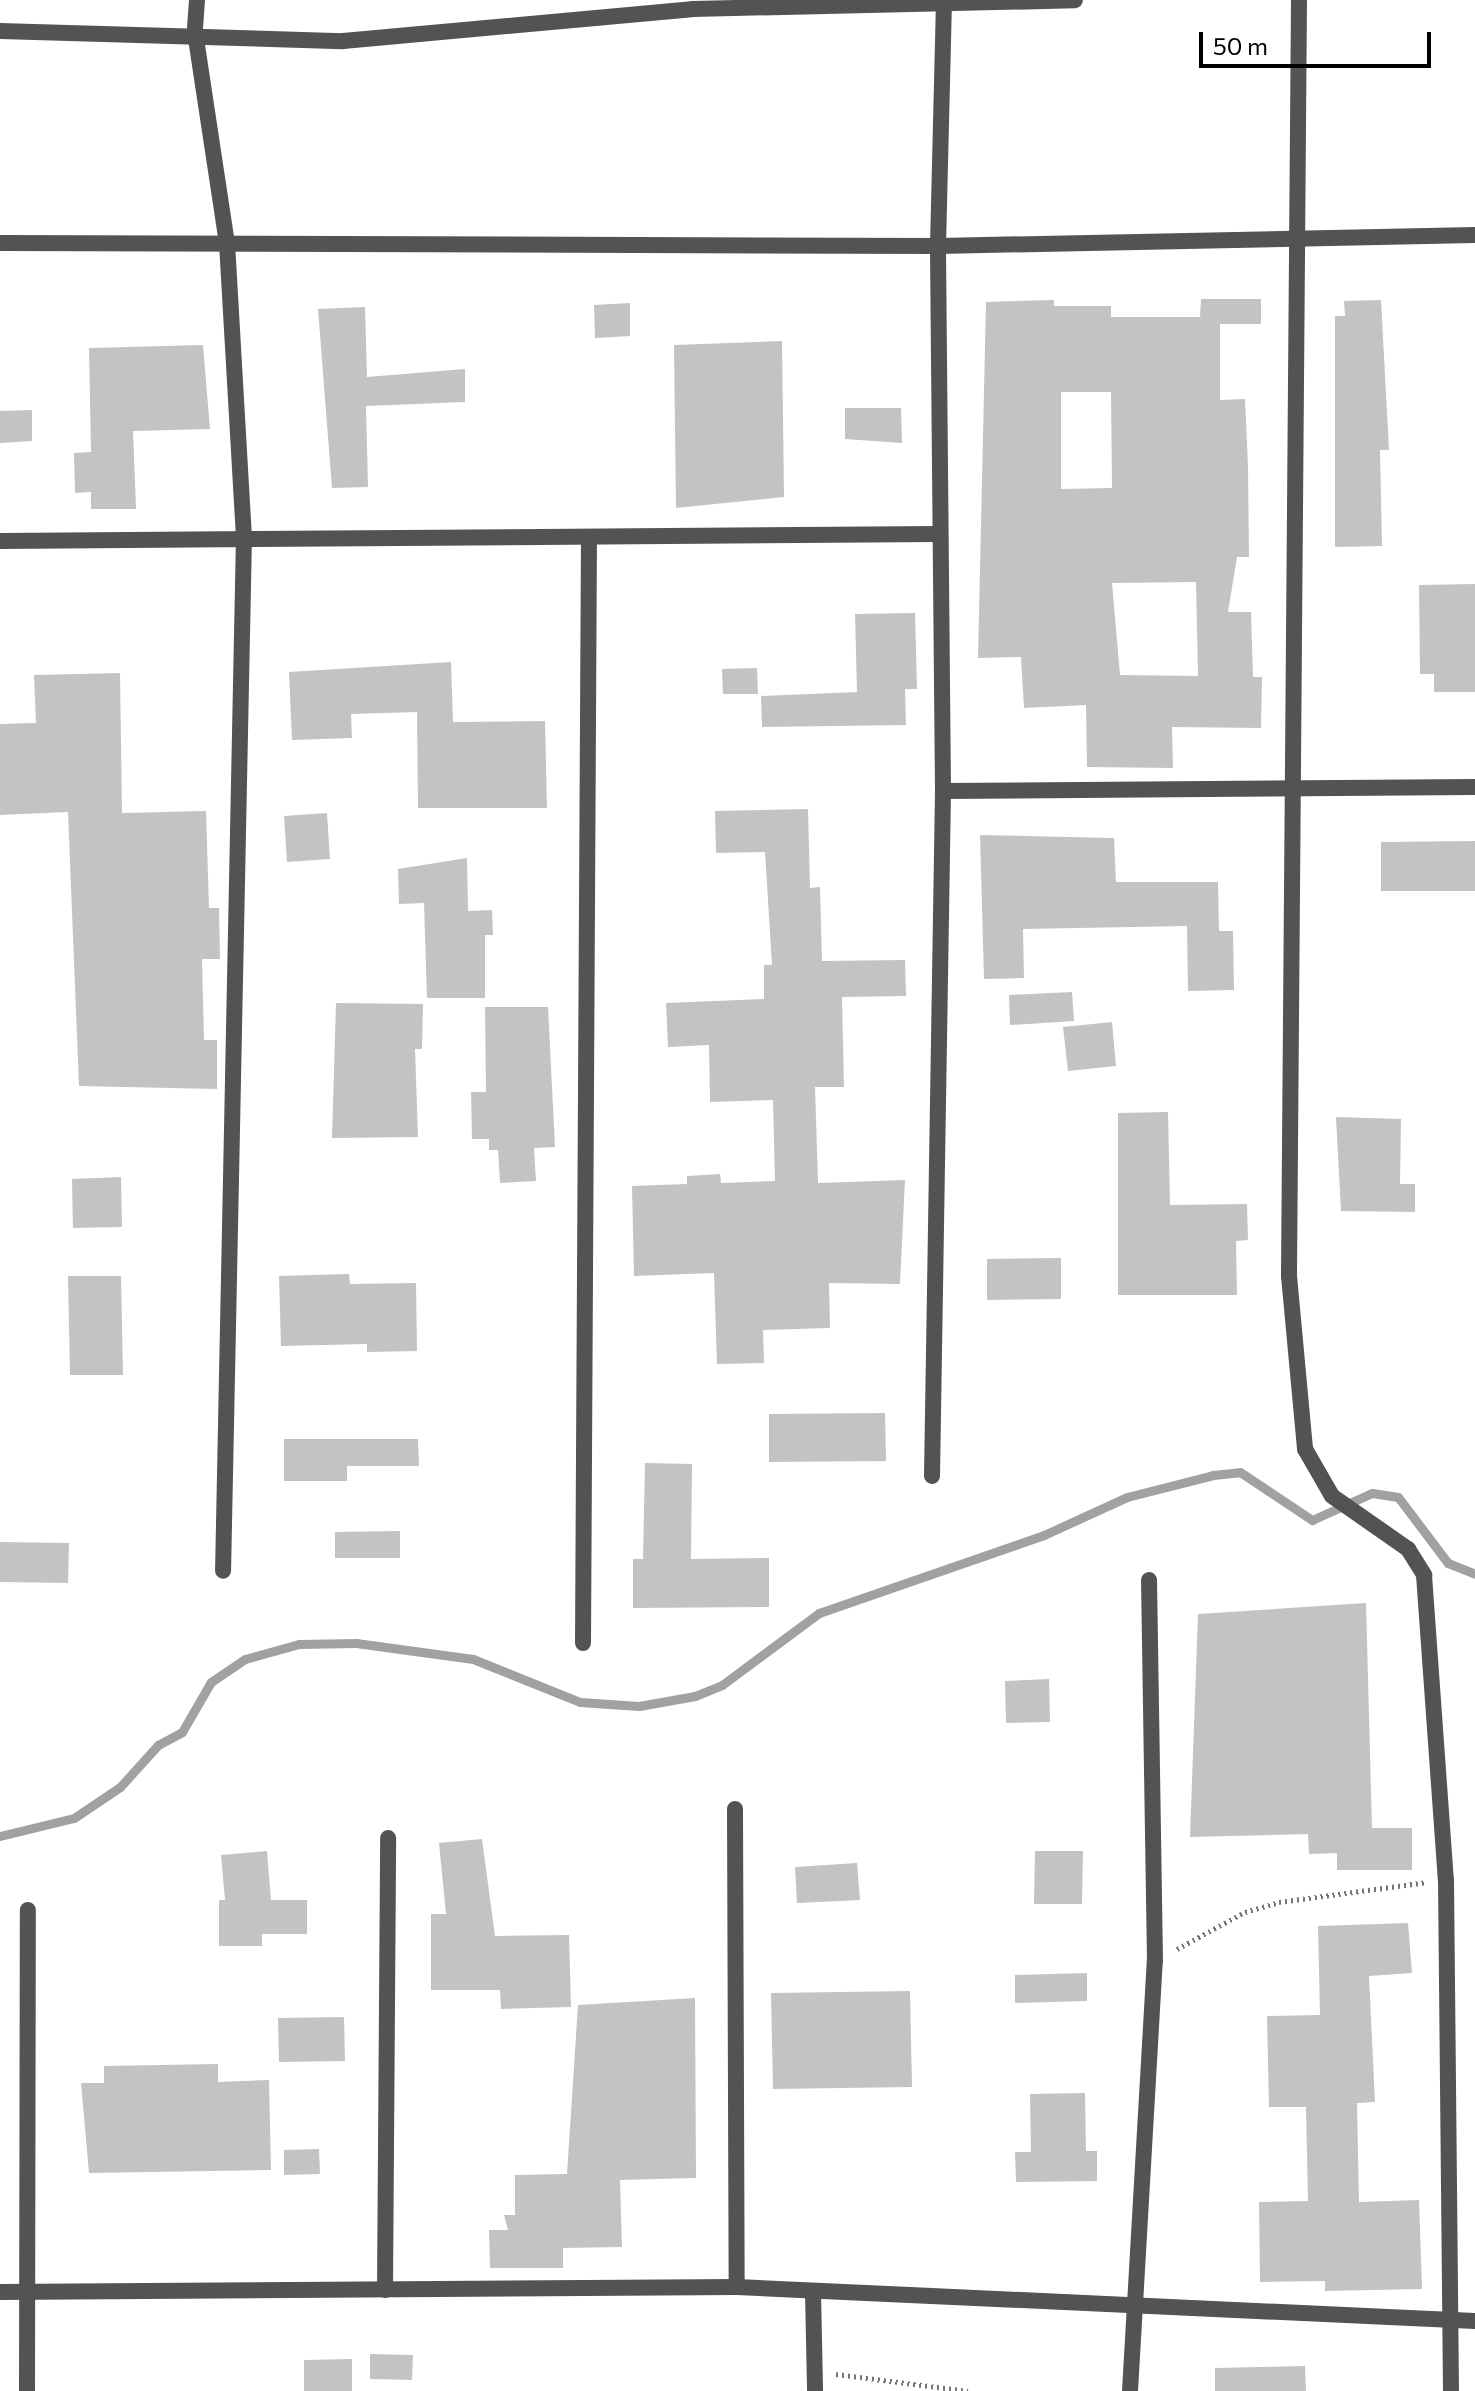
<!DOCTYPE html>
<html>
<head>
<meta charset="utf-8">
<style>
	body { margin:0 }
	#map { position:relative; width:1475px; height:2391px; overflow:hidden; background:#fff; font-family:Commissioner,sans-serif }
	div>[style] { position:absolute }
	.stream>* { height:9px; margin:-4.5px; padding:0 4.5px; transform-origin:4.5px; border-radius:4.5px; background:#a1a1a1 }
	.building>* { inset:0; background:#c3c3c3 }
	.path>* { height:5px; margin-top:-2.5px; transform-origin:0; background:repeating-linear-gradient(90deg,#757575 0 2px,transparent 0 6px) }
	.street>* { height:16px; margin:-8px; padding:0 8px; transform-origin:8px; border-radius:8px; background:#535353 }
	span { translate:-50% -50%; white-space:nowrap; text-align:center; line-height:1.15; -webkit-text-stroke:6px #fff; paint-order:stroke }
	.scale { position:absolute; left:1199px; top:32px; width:232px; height:36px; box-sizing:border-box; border:4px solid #000; border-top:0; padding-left:10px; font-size:24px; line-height:28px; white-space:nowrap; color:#000; -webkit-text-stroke:6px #fff; paint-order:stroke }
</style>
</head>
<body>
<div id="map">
	<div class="stream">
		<i style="left:0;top:1836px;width:76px;rotate:-13.7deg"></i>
		<i style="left:74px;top:1818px;width:55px;rotate:-34deg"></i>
		<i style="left:120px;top:1787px;width:57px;rotate:-47.9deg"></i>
		<i style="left:158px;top:1745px;width:27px;rotate:-28deg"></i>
		<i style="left:182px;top:1732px;width:58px;rotate:-59.9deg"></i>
		<i style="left:211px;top:1682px;width:41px;rotate:-34.1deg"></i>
		<i style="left:245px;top:1659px;width:56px;rotate:-15.5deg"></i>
		<i style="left:299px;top:1644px;width:57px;rotate:-1deg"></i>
		<i style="left:356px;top:1643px;width:118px;rotate:7.8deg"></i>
		<i style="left:473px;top:1659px;width:115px;rotate:21.9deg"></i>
		<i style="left:580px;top:1702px;width:59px;rotate:3.9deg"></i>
		<i style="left:639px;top:1706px;width:57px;rotate:-10.1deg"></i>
		<i style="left:695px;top:1696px;width:29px;rotate:-22deg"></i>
		<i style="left:722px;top:1685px;width:121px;rotate:-36.6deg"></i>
		<i style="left:819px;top:1613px;width:238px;rotate:-19.1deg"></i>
		<i style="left:1044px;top:1535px;width:91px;rotate:-24.6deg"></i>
		<i style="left:1127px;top:1497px;width:89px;rotate:-14.3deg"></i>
		<i style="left:1213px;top:1475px;width:27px;rotate:-6deg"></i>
		<i style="left:1240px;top:1472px;width:87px;rotate:33.7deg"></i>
		<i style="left:1312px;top:1520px;width:66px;rotate:-24.2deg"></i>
		<i style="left:1372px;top:1493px;width:26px;rotate:9deg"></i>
		<i style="left:1398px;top:1497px;width:83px;rotate:52.9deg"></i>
		<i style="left:1448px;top:1563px;width:29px;rotate:22deg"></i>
	</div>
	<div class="building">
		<i style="clip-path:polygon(evenodd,1201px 299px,1261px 299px,1261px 324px,1220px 324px,1220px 400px,1245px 399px,1248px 466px,1249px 557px,1237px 557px,1228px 612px,1251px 612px,1253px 677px,1262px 677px,1261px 728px,1172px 727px,1173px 768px,1087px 767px,1086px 705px,1024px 708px,1021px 657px,978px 658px,986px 302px,1054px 300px,1054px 306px,1111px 306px,1111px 317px,1200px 317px,1201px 299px,1061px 392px,1111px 392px,1112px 488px,1061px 489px,1061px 392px,1201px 299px,1196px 582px,1198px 676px,1120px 675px,1112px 583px,1196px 582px)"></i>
		<i style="clip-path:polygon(1381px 300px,1389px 450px,1380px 450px,1382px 546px,1335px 547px,1335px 316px,1345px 316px,1344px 301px)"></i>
		<i style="clip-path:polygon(630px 303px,630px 336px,595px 338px,594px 305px)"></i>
		<i style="clip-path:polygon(365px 307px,367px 377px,465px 369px,465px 402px,366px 406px,368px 487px,332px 488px,318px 309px)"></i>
		<i style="clip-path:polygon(782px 341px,784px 497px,676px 508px,674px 345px)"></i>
		<i style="clip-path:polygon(203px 345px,210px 429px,133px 431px,136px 509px,91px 509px,91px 492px,75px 493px,74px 453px,91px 452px,89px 348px)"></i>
		<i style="clip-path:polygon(845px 408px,901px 408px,902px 443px,845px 439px)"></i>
		<i style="clip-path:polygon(32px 410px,32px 441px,0 443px,0 411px)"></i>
		<i style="clip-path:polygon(1475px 584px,1475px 692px,1434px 692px,1434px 674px,1420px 674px,1419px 585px)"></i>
		<i style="clip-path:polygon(915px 613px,917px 689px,905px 689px,906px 725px,762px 727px,761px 696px,857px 692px,855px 614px)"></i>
		<i style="clip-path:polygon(451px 662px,453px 722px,545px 721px,547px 808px,418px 808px,417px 712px,351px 714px,352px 738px,292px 740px,289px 672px)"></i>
		<i style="clip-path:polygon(757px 668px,758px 694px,723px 694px,722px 669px)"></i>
		<i style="clip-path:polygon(120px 673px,122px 813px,206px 811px,209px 908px,219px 908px,220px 959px,202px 959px,204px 1040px,217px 1040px,217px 1089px,79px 1086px,68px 812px,0 815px,0 724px,36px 723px,34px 675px)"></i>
		<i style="clip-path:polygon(808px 809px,810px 888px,820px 887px,822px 961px,905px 960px,906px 996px,842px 997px,844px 1087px,815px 1087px,818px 1183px,905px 1180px,900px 1284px,829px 1283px,830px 1328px,763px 1330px,764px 1363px,717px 1364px,714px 1273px,634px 1276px,632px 1186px,687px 1184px,687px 1176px,720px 1174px,721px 1183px,775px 1181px,773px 1100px,710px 1102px,709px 1045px,668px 1047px,666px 1003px,764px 999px,764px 965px,772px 965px,765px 852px,716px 853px,715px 811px)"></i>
		<i style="clip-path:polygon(327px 813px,330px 859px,287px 862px,284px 816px)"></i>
		<i style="clip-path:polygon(980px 835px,1114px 838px,1116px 882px,1218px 882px,1219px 931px,1233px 931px,1234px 990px,1188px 991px,1187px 926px,1023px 929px,1024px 978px,984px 979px)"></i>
		<i style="clip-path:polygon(1475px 841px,1475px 891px,1381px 891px,1381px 842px)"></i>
		<i style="clip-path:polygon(467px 858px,468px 911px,492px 910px,493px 935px,485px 935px,485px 998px,427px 998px,424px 903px,399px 904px,398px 869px)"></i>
		<i style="clip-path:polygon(1072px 992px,1074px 1021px,1010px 1025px,1009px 995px)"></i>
		<i style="clip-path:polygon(336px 1003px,423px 1004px,422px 1049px,415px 1049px,418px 1137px,332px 1138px)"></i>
		<i style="clip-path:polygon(485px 1007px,548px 1007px,555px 1147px,534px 1148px,536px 1181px,500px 1183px,498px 1150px,489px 1150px,489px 1139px,472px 1139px,471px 1092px,486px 1092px)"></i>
		<i style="clip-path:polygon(1112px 1022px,1116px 1066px,1068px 1071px,1063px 1027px)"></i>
		<i style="clip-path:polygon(1168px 1112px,1170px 1205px,1247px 1204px,1248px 1240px,1236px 1241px,1237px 1295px,1118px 1295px,1118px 1113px)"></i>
		<i style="clip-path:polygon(1336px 1117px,1401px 1119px,1400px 1184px,1415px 1184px,1415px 1212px,1341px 1211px)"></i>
		<i style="clip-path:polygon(121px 1177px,122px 1227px,73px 1228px,72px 1179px)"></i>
		<i style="clip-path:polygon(1061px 1258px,1061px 1299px,987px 1300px,987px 1259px)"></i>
		<i style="clip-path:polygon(349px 1274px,350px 1284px,416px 1283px,417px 1351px,367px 1352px,367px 1344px,281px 1346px,279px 1276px)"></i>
		<i style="clip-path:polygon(68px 1276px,121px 1276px,123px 1375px,70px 1375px)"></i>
		<i style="clip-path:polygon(885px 1413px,886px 1461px,769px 1462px,769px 1414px)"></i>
		<i style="clip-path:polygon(284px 1439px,418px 1439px,419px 1466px,347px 1466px,347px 1481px,284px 1481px)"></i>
		<i style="clip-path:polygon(645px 1463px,692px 1464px,691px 1559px,769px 1558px,769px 1607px,633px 1608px,633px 1559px,643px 1559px)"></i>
		<i style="clip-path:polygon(400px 1531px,400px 1558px,335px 1558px,335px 1532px)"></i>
		<i style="clip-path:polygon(0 1542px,69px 1543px,68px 1583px,0 1582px)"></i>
		<i style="clip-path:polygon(1366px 1603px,1372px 1828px,1412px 1828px,1412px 1870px,1337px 1870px,1337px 1853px,1309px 1854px,1308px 1834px,1190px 1837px,1198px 1614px)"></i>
		<i style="clip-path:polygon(1049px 1679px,1050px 1722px,1006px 1723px,1005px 1681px)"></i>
		<i style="clip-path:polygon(482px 1839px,495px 1936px,569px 1935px,571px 2007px,501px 2009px,500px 1990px,431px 1990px,431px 1914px,446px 1914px,439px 1843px)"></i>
		<i style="clip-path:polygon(267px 1851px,271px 1900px,307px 1900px,307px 1934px,262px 1934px,262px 1946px,219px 1946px,219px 1900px,225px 1900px,221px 1855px)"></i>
		<i style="clip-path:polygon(1035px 1851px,1083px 1851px,1082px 1904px,1034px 1904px)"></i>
		<i style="clip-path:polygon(857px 1863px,860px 1900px,797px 1903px,795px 1867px)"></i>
		<i style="clip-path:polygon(1408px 1923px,1412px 1973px,1369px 1976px,1375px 2102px,1357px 2103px,1359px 2202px,1419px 2200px,1422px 2289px,1325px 2291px,1325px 2281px,1260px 2282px,1259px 2202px,1308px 2201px,1306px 2107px,1269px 2107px,1267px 2016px,1320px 2015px,1318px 1926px)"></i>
		<i style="clip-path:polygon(1087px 1973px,1087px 2001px,1015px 2003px,1015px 1975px)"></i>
		<i style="clip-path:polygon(910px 1991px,912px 2087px,773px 2089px,771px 1993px)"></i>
		<i style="clip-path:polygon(695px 1998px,696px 2178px,620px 2180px,622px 2247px,563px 2248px,563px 2268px,490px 2268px,489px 2230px,508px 2230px,504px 2215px,515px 2215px,515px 2175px,567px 2174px,578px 2005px)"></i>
		<i style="clip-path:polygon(344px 2017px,345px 2061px,279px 2062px,278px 2018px)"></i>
		<i style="clip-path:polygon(218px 2064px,218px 2082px,269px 2080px,271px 2170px,89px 2173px,81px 2083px,104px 2083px,104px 2066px)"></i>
		<i style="clip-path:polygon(1085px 2093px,1086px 2151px,1097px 2151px,1097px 2181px,1016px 2182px,1015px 2152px,1031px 2152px,1030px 2094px)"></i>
		<i style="clip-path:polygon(319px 2149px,320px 2174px,284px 2175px,284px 2150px)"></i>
		<i style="clip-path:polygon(370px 2354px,413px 2355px,412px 2380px,370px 2379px)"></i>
		<i style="clip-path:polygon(352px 2359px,352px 2391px,304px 2391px,304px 2360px)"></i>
		<i style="clip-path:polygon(1305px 2366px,1306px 2391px,1215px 2391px,1215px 2368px)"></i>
	</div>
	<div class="path">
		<i style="left:1177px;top:1949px;width:77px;rotate:-28.6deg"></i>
		<i style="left:1245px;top:1912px;width:35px;rotate:-16deg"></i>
		<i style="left:1279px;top:1902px;width:148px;rotate:-7.7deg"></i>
		<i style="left:836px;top:2374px;width:133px;rotate:7.3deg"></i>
	</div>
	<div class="street">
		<i style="left:197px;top:0;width:32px;rotate:94deg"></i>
		<i style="left:195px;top:32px;width:213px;rotate:81.4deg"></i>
		<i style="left:227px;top:243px;width:293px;rotate:86.7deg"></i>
		<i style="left:244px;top:536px;width:1035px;rotate:91.16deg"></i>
		<i style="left:1299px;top:0;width:1276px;rotate:90.45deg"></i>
		<i style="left:1289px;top:1276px;width:174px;rotate:84.7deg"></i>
		<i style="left:1305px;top:1449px;width:54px;rotate:60.1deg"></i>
		<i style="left:1332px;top:1496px;width:93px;rotate:34.9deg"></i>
		<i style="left:1408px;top:1549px;width:31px;rotate:58deg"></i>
		<i style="left:1424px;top:1575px;width:306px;rotate:85.9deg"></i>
		<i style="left:1446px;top:1880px;width:511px;rotate:89.44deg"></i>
		<i style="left:0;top:31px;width:343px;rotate:1.7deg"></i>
		<i style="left:343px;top:41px;width:350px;rotate:-5.2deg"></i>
		<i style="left:692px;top:9px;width:383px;rotate:-1.3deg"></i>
		<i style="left:0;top:243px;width:938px;rotate:0.18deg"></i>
		<i style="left:938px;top:246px;width:537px;rotate:-1.17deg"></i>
		<i style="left:0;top:541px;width:939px;rotate:-0.43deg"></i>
		<i style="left:943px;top:791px;width:532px;rotate:-0.43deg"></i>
		<i style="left:932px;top:1476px;width:685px;rotate:-89.08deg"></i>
		<i style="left:943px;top:791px;width:545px;rotate:-90.53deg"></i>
		<i style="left:938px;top:246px;width:246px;rotate:-88.6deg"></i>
		<i style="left:583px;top:1643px;width:1104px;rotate:-89.69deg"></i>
		<i style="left:735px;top:1809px;width:478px;rotate:89.8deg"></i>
		<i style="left:385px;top:2290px;width:452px;rotate:-89.6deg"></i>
		<i style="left:0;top:2292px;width:737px;rotate:-0.39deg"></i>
		<i style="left:737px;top:2287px;width:739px;rotate:2.64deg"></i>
		<i style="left:813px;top:2292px;width:99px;rotate:88.8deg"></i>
		<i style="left:27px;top:2391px;width:481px;rotate:-89.9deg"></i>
		<i style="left:1130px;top:2391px;width:431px;rotate:-86.7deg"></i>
		<i style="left:1155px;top:1961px;width:381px;rotate:-90.9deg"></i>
	</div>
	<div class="scale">50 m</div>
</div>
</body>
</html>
